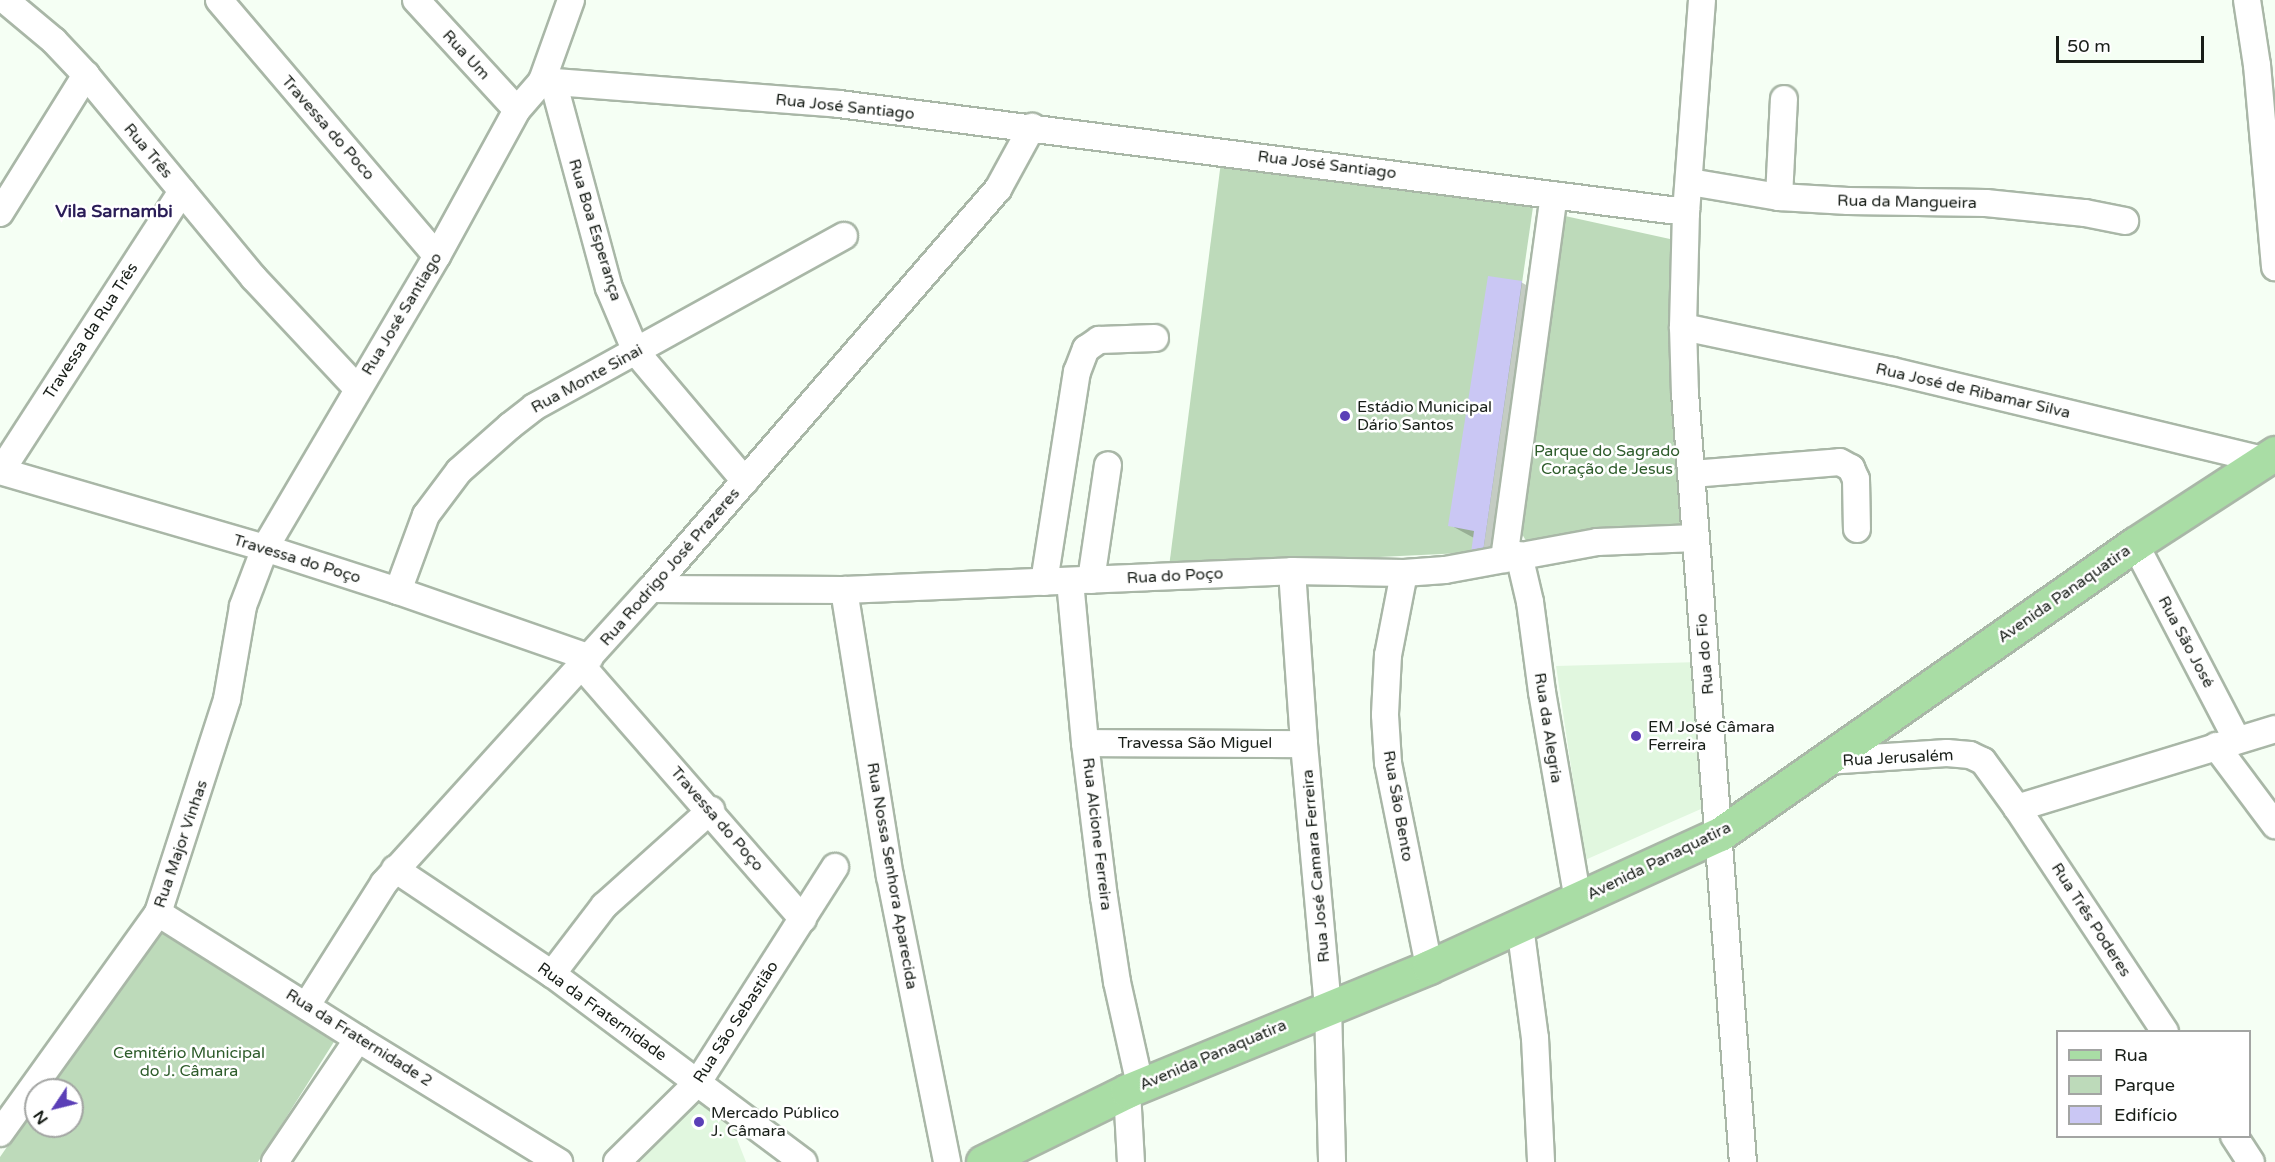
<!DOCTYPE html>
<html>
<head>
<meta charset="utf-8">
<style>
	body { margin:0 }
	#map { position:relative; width:2275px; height:1162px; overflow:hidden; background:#f5fff4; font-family:"Varela Round",sans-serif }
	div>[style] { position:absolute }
	.built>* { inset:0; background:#e1f7df }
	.green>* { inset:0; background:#bddaba }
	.shadow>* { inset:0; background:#0003 }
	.building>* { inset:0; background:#cac7f4 }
	.roads { filter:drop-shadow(2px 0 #a9b7a7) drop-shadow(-2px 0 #a9b7a7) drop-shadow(0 2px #a9b7a7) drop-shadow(0 -2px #a9b7a7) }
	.minor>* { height:26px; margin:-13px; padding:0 13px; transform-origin:13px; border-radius:13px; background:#fff }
	.major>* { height:33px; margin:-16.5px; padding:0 16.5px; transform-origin:16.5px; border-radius:16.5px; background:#a9dda5 }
	.dots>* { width:16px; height:16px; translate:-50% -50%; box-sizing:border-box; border:3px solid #fff; border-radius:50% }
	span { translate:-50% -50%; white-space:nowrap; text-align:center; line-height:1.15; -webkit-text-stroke:5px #fff; paint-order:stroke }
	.street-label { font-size:16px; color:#181e18 }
	.poi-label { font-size:16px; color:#181e18 }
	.left { translate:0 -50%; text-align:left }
	.park-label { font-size:16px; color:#2e5c2b }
	.neighbourhood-label { font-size:18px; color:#2a1d57; font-weight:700 }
	.legend { position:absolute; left:2056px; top:1030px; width:195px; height:108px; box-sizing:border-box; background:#fff; border:2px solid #a3a5a3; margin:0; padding:8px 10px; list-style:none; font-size:18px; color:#181e18 }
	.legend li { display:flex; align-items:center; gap:12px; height:30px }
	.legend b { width:30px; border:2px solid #a3a5a3 }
	.north { position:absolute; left:24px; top:1078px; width:60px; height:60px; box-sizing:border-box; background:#fff; border:2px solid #a3a5a3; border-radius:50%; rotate:235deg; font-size:16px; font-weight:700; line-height:24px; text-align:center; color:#181e18 }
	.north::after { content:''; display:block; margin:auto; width:21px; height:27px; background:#5b3fb7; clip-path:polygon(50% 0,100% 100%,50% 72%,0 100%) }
	.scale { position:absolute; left:2056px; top:36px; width:148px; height:27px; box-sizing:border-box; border:3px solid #181e18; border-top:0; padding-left:8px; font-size:18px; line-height:21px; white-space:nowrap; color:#181e18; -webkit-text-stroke:4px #fff; paint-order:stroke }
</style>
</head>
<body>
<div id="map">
	<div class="built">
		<i style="clip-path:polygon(1700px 662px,1710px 805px,1585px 860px,1556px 666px)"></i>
		<i style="clip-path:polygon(699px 1098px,725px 1109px,746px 1162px,629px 1162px)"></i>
	</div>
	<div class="green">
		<i style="clip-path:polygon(1221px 162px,1533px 207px,1483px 552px,1169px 567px)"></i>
		<i style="clip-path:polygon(1565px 216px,1670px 239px,1674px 243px,1691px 528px,1528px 544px,1519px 529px,1518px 519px)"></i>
		<i style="clip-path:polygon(161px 926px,337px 1037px,258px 1162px,0 1162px,0 1157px,36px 1105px,36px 1126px,72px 1126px,72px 1090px,47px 1090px)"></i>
	</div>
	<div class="shadow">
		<i style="clip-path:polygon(1521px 282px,1543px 295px,1494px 564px,1474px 538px,1450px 525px)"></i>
	</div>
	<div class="building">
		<i style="clip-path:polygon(1488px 276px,1522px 281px,1483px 552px,1471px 553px,1474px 531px,1448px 526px)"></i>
	</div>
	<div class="roads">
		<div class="minor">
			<i style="left:5px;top:0;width:64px;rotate:39.9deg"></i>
			<i style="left:54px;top:41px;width:47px;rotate:46.7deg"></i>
			<i style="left:86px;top:75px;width:264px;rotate:50.4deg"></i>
			<i style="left:254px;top:278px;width:151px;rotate:46.9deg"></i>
			<i style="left:219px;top:0;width:336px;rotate:49.6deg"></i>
			<i style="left:416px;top:0;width:149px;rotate:47.4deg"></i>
			<i style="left:1702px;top:0;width:213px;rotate:94.3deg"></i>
			<i style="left:1686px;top:212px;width:115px;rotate:91.5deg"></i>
			<i style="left:1683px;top:327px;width:66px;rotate:88.3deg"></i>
			<i style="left:1685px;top:393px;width:771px;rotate:85.69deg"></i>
			<i style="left:2247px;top:0;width:66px;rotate:81.3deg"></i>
			<i style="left:2257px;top:65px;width:203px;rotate:84.9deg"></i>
			<i style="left:542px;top:81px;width:86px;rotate:-70.3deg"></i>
			<i style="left:553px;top:81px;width:214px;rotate:74.9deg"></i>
			<i style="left:609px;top:288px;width:69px;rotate:67.1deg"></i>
			<i style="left:636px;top:352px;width:169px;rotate:49.8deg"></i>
			<i style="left:1690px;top:182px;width:90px;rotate:9.6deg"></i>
			<i style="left:1779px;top:197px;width:69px;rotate:3.3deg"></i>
			<i style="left:1848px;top:201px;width:138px;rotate:0.8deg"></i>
			<i style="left:1986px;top:203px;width:100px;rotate:5.8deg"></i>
			<i style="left:2085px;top:213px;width:41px;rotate:11.3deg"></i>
			<i style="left:1779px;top:197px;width:98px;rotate:-87.1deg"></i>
			<i style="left:0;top:213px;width:163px;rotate:-58.1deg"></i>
			<i style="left:1683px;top:327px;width:214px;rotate:11.9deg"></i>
			<i style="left:1892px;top:371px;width:381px;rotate:13.5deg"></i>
			<i style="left:0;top:471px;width:276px;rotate:16.2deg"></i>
			<i style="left:265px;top:548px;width:140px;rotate:17.9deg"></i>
			<i style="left:398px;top:591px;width:203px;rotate:19.2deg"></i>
			<i style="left:1px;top:471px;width:333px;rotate:-57.1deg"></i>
			<i style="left:1692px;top:474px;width:148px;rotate:-4.6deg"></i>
			<i style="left:1840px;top:462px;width:13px;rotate:29deg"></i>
			<i style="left:1851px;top:468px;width:12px;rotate:66deg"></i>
			<i style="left:1856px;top:479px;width:50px;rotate:88.9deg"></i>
			<i style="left:2135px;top:544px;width:221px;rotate:62.5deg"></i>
			<i style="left:1519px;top:555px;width:48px;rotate:76.8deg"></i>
			<i style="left:1530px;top:602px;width:91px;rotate:82.4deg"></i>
			<i style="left:1542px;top:692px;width:212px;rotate:80.2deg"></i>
			<i style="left:1504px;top:559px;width:367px;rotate:-82.2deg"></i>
			<i style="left:1292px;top:571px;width:173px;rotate:86deg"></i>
			<i style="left:1304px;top:744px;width:264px;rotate:84.8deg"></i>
			<i style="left:1328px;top:1007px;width:155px;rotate:88.5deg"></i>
			<i style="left:1404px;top:573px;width:84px;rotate:101deg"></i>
			<i style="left:1388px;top:655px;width:60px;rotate:92.9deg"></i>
			<i style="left:1385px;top:715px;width:48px;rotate:86.4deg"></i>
			<i style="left:1388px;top:763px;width:208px;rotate:78.6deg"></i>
			<i style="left:1091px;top:580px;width:116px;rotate:-81.6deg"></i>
			<i style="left:1070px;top:581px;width:163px;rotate:84.7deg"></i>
			<i style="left:1085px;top:743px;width:155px;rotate:83deg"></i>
			<i style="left:1104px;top:897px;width:86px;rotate:81.3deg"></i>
			<i style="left:1117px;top:982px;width:106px;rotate:77.4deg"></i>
			<i style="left:1044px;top:582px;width:213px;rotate:-81.1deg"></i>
			<i style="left:1077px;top:372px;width:25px;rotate:-69deg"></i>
			<i style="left:1086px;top:349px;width:16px;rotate:-35deg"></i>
			<i style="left:1099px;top:340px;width:56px;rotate:-2deg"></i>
			<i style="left:651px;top:589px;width:193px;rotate:0.3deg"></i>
			<i style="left:844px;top:590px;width:448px;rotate:-2.4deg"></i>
			<i style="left:1292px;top:571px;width:112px;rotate:1deg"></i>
			<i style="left:1404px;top:573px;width:41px;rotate:-4.2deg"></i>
			<i style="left:1445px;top:570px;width:155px;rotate:-10.4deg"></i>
			<i style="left:1597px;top:542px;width:99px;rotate:-2.3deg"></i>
			<i style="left:844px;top:590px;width:290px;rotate:80.9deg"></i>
			<i style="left:890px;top:876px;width:292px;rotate:78.7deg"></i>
			<i style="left:398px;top:591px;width:81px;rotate:-69.8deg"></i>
			<i style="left:426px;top:515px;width:55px;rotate:-53.1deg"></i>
			<i style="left:459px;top:471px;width:68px;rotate:-41.4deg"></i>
			<i style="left:510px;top:426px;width:31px;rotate:-38deg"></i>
			<i style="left:534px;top:407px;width:354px;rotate:-28.9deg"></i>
			<i style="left:582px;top:666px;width:336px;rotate:48.9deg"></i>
			<i style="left:1085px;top:743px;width:219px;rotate:0.3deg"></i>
			<i style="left:2216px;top:746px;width:99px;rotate:53.2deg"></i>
			<i style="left:1826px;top:761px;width:121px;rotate:-3.8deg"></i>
			<i style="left:1947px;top:753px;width:23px;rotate:5deg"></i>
			<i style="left:1970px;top:755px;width:14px;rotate:25deg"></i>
			<i style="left:1983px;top:761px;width:58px;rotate:54.1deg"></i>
			<i style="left:2017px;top:808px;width:268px;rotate:56.5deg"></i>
			<i style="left:2017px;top:808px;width:270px;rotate:-17deg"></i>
			<i style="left:395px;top:869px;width:189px;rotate:33.8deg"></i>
			<i style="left:552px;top:974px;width:314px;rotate:36.8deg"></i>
			<i style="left:158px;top:913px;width:236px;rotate:32.2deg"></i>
			<i style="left:358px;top:1039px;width:236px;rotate:31.5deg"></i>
			<i style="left:1520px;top:926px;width:113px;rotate:82.4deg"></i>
			<i style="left:1535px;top:1038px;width:124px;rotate:87.2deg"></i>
			<i style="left:552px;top:974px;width:86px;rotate:-52.6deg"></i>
			<i style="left:604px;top:906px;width:144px;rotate:-41.9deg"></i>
			<i style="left:307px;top:1005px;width:144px;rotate:-57.7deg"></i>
			<i style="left:384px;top:883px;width:397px;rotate:-47.8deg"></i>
			<i style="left:651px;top:589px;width:530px;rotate:-49.06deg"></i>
			<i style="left:998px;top:189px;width:71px;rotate:-61.3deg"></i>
			<i style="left:1127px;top:1091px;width:71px;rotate:86.8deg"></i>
			<i style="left:0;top:1133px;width:271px;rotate:-54.3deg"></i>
			<i style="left:158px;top:913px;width:225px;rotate:-72.1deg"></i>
			<i style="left:227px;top:699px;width:94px;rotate:-80.2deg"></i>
			<i style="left:243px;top:606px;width:62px;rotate:-69.2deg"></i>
			<i style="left:265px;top:548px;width:339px;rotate:-59.5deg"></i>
			<i style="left:437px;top:256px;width:166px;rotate:-61.3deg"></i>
			<i style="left:517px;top:110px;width:38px;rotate:-49deg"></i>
			<i style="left:542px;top:81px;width:298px;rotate:4.4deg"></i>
			<i style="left:839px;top:104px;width:854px;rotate:7.27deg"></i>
			<i style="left:2234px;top:1136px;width:31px;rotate:57deg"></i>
			<i style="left:275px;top:1162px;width:148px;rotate:-56deg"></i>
			<i style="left:617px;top:1162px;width:114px;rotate:-44.6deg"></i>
			<i style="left:698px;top:1082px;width:255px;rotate:-57.5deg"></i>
		</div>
		<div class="major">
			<i style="left:983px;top:1162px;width:161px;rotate:-26.2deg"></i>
			<i style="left:1127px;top:1091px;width:326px;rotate:-22.3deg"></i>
			<i style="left:1429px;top:967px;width:320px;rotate:-24.6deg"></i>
			<i style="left:1720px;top:834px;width:506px;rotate:-34.95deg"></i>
			<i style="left:2135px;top:544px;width:167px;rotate:-33deg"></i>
		</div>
	</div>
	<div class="dots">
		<i style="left:1345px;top:416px;background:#5b3fb7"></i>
		<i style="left:1636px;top:736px;background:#5b3fb7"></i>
		<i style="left:699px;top:1122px;background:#5b3fb7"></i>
	</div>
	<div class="street-label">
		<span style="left:466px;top:55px;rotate:47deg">Rua Um</span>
		<span style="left:845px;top:107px;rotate:6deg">Rua José Santiago</span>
		<span style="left:328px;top:128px;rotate:49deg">Travessa do Poco</span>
		<span style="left:148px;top:151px;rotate:50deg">Rua Três</span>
		<span style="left:1327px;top:165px;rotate:7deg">Rua José Santiago</span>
		<span style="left:1907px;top:202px;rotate:1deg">Rua da Mangueira</span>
		<span style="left:595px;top:230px;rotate:73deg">Rua Boa Esperança</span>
		<span style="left:402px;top:314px;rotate:-59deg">Rua José Santiago</span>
		<span style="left:91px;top:331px;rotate:-57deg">Travessa da Rua Três</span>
		<span style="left:587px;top:379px;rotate:-29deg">Rua Monte Sinai</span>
		<span style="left:1973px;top:391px;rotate:13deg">Rua José de Ribamar Silva</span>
		<span style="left:297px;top:559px;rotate:17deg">Travessa do Poço</span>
		<span style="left:670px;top:567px;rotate:-49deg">Rua Rodrigo José Prazeres</span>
		<span style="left:1175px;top:576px;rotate:-3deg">Rua do Poço</span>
		<span style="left:2064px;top:594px;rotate:-35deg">Avenida Panaquatira</span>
		<span style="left:2186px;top:642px;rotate:62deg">Rua São José</span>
		<span style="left:1705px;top:654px;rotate:-95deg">Rua do Fio</span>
		<span style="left:1548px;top:728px;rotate:81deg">Rua da Alegria</span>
		<span style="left:1195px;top:743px">Travessa São Miguel</span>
		<span style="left:1898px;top:758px;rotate:-3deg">Rua Jerusalém</span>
		<span style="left:1398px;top:806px;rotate:80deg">Rua São Bento</span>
		<span style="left:717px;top:819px;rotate:49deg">Travessa do Poço</span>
		<span style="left:1097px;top:834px;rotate:83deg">Rua Alcione Ferreira</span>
		<span style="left:181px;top:844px;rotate:-71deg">Rua Major Vinhas</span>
		<span style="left:1659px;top:861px;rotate:-26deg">Avenida Panaquatira</span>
		<span style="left:1316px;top:866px;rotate:-95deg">Rua José Camara Ferreira</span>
		<span style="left:892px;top:876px;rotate:80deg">Rua Nossa Senhora Aparecida</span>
		<span style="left:2091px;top:920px;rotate:57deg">Rua Três Poderes</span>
		<span style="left:602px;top:1012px;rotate:36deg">Rua da Fraternidade</span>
		<span style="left:736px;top:1022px;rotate:-57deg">Rua São Sebastião</span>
		<span style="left:359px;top:1038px;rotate:32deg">Rua da Fraternidade 2</span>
		<span style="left:1213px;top:1055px;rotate:-23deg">Avenida Panaquatira</span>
	</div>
	<div class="poi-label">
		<span class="left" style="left:1357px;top:416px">Estádio Municipal<br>Dário Santos</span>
		<span class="left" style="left:1648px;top:736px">EM José Câmara<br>Ferreira</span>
		<span class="left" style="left:711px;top:1122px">Mercado Público<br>J. Câmara</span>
	</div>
	<div class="park-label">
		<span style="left:1607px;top:460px">Parque do Sagrado<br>Coração de Jesus</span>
		<span style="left:189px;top:1062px">Cemitério Municipal<br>do J. Câmara</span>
	</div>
	<div class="neighbourhood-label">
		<span style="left:114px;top:211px">Vila Sarnambi</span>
	</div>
	<ul class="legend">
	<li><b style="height:8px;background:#a9dda5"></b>Rua</li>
	<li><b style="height:16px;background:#bddaba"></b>Parque</li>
	<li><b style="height:16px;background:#cac7f4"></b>Edifício</li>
	</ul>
	<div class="north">N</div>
	<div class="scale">50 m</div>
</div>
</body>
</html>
